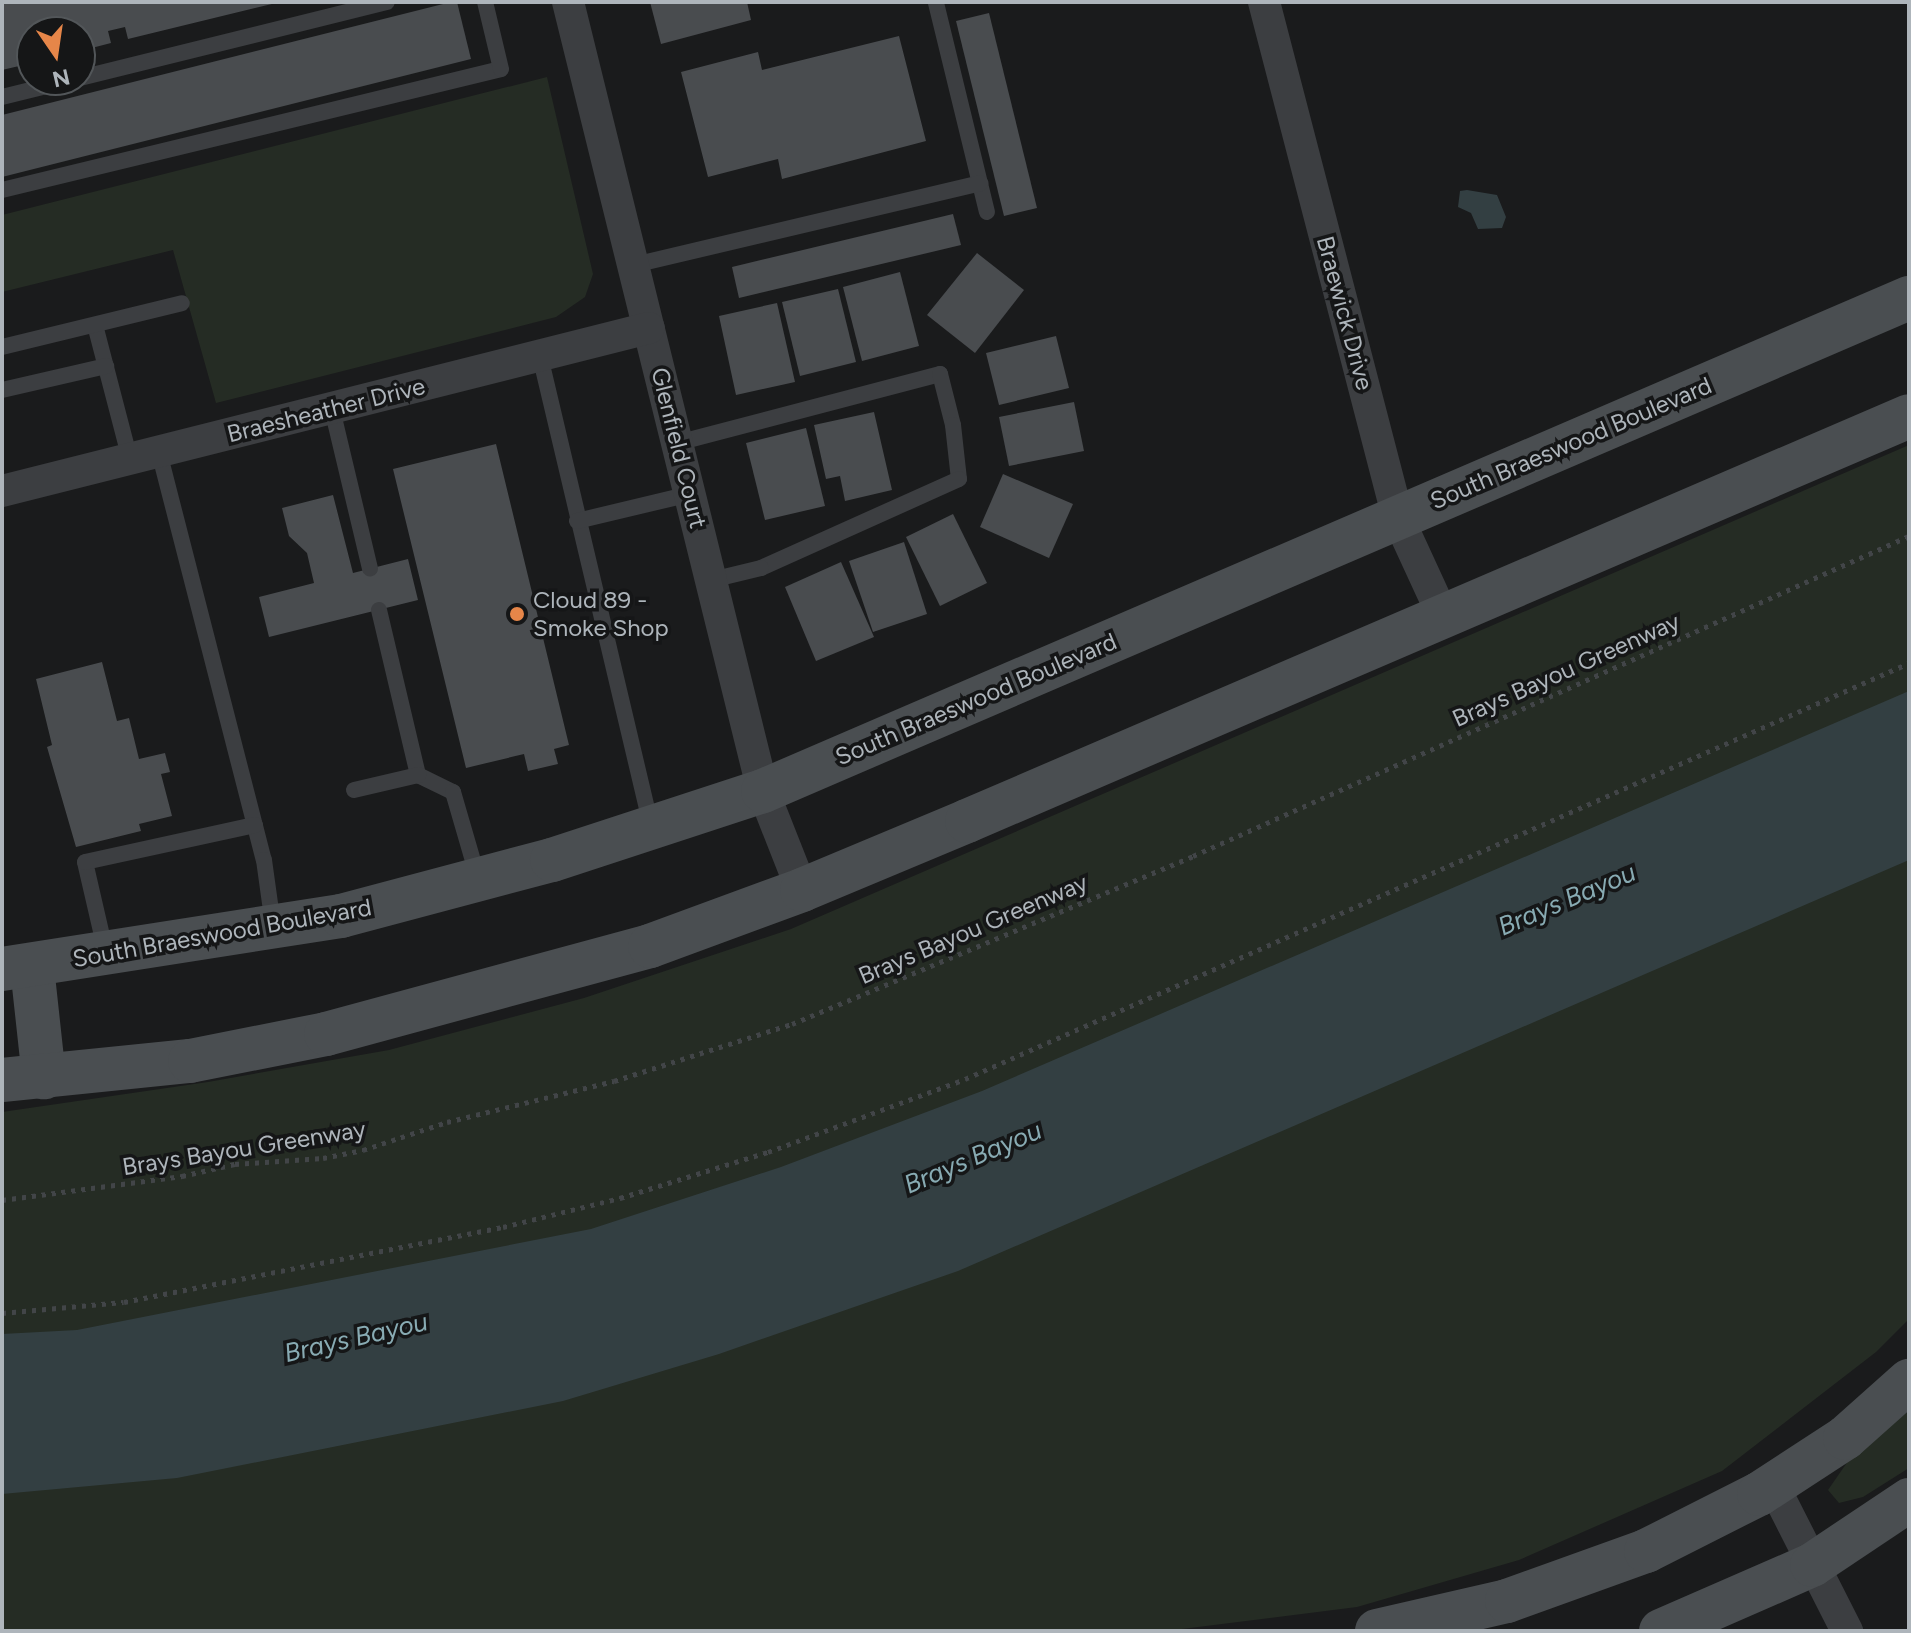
<!DOCTYPE html>
<html>
<head>
<meta charset="utf-8">
<style>
	body { margin:0 }
	#map { position:relative; width:1911px; height:1633px; overflow:hidden; background:#1a1b1c; font-family:Figtree,sans-serif }
	div>[style] { position:absolute }
	.green>* { inset:0; background:#252c24 }
	.water>* { inset:0; background:#333f42 }
	.building>* { inset:0; background:#494c4f }
	.path>* { height:5px; margin-top:-2.5px; transform-origin:0; background:repeating-linear-gradient(90deg,#424548 0 4px,transparent 0 10px) }
	.service>* { height:16px; margin:-8px; padding:0 8px; transform-origin:8px; border-radius:8px; background:#3c3e41 }
	.minor>* { height:32px; margin:-16px; padding:0 16px; transform-origin:16px; border-radius:16px; background:#3c3e41 }
	.secondary>* { height:44px; margin:-22px; padding:0 22px; transform-origin:22px; border-radius:22px; background:#4a4e51 }
	.dots>* { width:22px; height:22px; translate:-50% -50%; box-sizing:border-box; border:4px solid #151617; border-radius:50% }
	span { translate:-50% -50%; white-space:nowrap; text-align:center; line-height:1.15; -webkit-text-stroke:7px #151617; paint-order:stroke }
	.street-label { font-size:24px; color:#aeb5bb }
	.poi-label { font-size:24px; color:#aeb5bb }
	.left { translate:0 -50%; text-align:left }
	.water-label { font-size:26px; color:#88abb3; font-style:italic }
	.frame { position:absolute; inset:0; border:4px solid #aeb5bb; pointer-events:none }
	.north { position:absolute; left:16px; top:16px; width:80px; height:80px; box-sizing:border-box; background:#151617; border:2px solid #525659; border-radius:50%; rotate:167deg; font-size:22px; font-weight:700; line-height:32px; text-align:center; color:#aeb5bb }
	.north::after { content:''; display:block; margin:auto; width:28px; height:36px; background:#e68649; clip-path:polygon(50% 0,100% 100%,50% 72%,0 100%) }
</style>
</head>
<body>
<div id="map">
	<div class="green">
		<i style="clip-path:polygon(547px 77px,593px 274px,585px 297px,556px 317px,216px 403px,173px 250px,2px 292px,2px 215px)"></i>
		<i style="clip-path:polygon(1909px 445px,1909px 1319px,1876px 1352px,1722px 1471px,1519px 1560px,1357px 1607px,1166px 1631px,2px 1631px,2px 1112px,208px 1082px,389px 1050px,584px 998px,791px 929px)"></i>
		<i style="clip-path:polygon(1909px 1411px,1909px 1468px,1863px 1497px,1839px 1503px,1828px 1490px,1855px 1451px)"></i>
	</div>
	<div class="water">
		<i style="clip-path:polygon(1467px 190px,1497px 195px,1506px 217px,1502px 228px,1478px 229px,1471px 213px,1458px 207px,1460px 191px)"></i>
		<i style="clip-path:polygon(1909px 691px,1909px 860px,958px 1271px,719px 1354px,563px 1401px,177px 1478px,2px 1494px,2px 1334px,77px 1330px,591px 1229px,781px 1167px,982px 1091px)"></i>
	</div>
	<div class="building">
		<i style="clip-path:polygon(2px 2px,276px 2px,276px 3px,128px 39px,125px 27px,108px 31px,111px 43px,80px 51px,80px 32px,32px 32px,32px 63px,2px 70px)"></i>
		<i style="clip-path:polygon(451px 2px,457px 2px,471px 59px,2px 177px,2px 115px)"></i>
		<i style="clip-path:polygon(650px 2px,747px 2px,751px 20px,661px 44px)"></i>
		<i style="clip-path:polygon(989px 13px,1037px 208px,1004px 216px,956px 21px)"></i>
		<i style="clip-path:polygon(899px 36px,926px 141px,782px 179px,778px 159px,708px 177px,681px 72px,758px 52px,762px 70px)"></i>
		<i style="clip-path:polygon(953px 214px,961px 245px,739px 298px,732px 267px)"></i>
		<i style="clip-path:polygon(977px 253px,1024px 290px,975px 353px,927px 315px)"></i>
		<i style="clip-path:polygon(900px 272px,919px 346px,862px 361px,843px 287px)"></i>
		<i style="clip-path:polygon(838px 289px,856px 362px,800px 376px,782px 302px)"></i>
		<i style="clip-path:polygon(777px 303px,795px 382px,736px 395px,719px 316px)"></i>
		<i style="clip-path:polygon(1056px 336px,1069px 388px,999px 405px,986px 353px)"></i>
		<i style="clip-path:polygon(1074px 402px,1084px 451px,1009px 466px,999px 417px)"></i>
		<i style="clip-path:polygon(874px 412px,892px 490px,845px 501px,840px 476px,826px 479px,814px 425px)"></i>
		<i style="clip-path:polygon(806px 428px,825px 506px,765px 520px,746px 443px)"></i>
		<i style="clip-path:polygon(496px 444px,569px 745px,554px 749px,558px 764px,528px 771px,524px 754px,466px 768px,393px 469px)"></i>
		<i style="clip-path:polygon(1003px 474px,1073px 504px,1049px 558px,980px 527px)"></i>
		<i style="clip-path:polygon(333px 495px,353px 573px,408px 559px,418px 600px,269px 637px,259px 597px,314px 583px,307px 553px,289px 536px,282px 508px)"></i>
		<i style="clip-path:polygon(953px 514px,987px 583px,940px 606px,906px 537px)"></i>
		<i style="clip-path:polygon(904px 542px,927px 614px,873px 632px,849px 561px)"></i>
		<i style="clip-path:polygon(841px 562px,874px 637px,816px 661px,785px 587px)"></i>
		<i style="clip-path:polygon(102px 662px,117px 721px,129px 718px,139px 759px,165px 753px,170px 772px,161px 774px,172px 816px,139px 824px,141px 831px,76px 847px,47px 747px,52px 745px,36px 679px)"></i>
	</div>
	<div class="path">
		<i style="left:2px;top:1200px;width:182px;rotate:-7.6deg"></i>
		<i style="left:182px;top:1176px;width:54px;rotate:-12.8deg"></i>
		<i style="left:235px;top:1164px;width:88px;rotate:-3.9deg"></i>
		<i style="left:323px;top:1158px;width:41px;rotate:-11.3deg"></i>
		<i style="left:363px;top:1150px;width:89px;rotate:-18.4deg"></i>
		<i style="left:447px;top:1122px;width:172px;rotate:-13.8deg"></i>
		<i style="left:614px;top:1081px;width:187px;rotate:-17.8deg"></i>
		<i style="left:792px;top:1024px;width:435px;rotate:-22.7deg"></i>
		<i style="left:1193px;top:856px;width:784px;rotate:-24.08deg"></i>
		<i style="left:2px;top:1313px;width:122px;rotate:-5.2deg"></i>
		<i style="left:124px;top:1302px;width:386px;rotate:-11.2deg"></i>
		<i style="left:503px;top:1227px;width:121px;rotate:-13.9deg"></i>
		<i style="left:620px;top:1198px;width:155px;rotate:-17.3deg"></i>
		<i style="left:768px;top:1152px;width:210px;rotate:-20.3deg"></i>
		<i style="left:965px;top:1079px;width:1032px;rotate:-23.78deg"></i>
	</div>
	<div class="service">
		<i style="left:936px;top:3px;width:215px;rotate:76.3deg"></i>
		<i style="left:80px;top:78px;width:316px;rotate:-13.9deg"></i>
		<i style="left:2px;top:97px;width:71px;rotate:-13.8deg"></i>
		<i style="left:2px;top:190px;width:513px;rotate:-13.63deg"></i>
		<i style="left:501px;top:69px;width:69px;rotate:-103.4deg"></i>
		<i style="left:634px;top:265px;width:356px;rotate:-13.3deg"></i>
		<i style="left:95px;top:325px;width:138px;rotate:75.4deg"></i>
		<i style="left:2px;top:347px;width:185px;rotate:-13.7deg"></i>
		<i style="left:540px;top:356px;width:483px;rotate:76.7deg"></i>
		<i style="left:2px;top:390px;width:107px;rotate:-13deg"></i>
		<i style="left:332px;top:409px;width:164px;rotate:76.6deg"></i>
		<i style="left:677px;top:443px;width:272px;rotate:-14.7deg"></i>
		<i style="left:940px;top:374px;width:53px;rotate:75.7deg"></i>
		<i style="left:953px;top:425px;width:54px;rotate:83.7deg"></i>
		<i style="left:959px;top:479px;width:217px;rotate:155.8deg"></i>
		<i style="left:761px;top:568px;width:51px;rotate:166.5deg"></i>
		<i style="left:159px;top:452px;width:421px;rotate:75.6deg"></i>
		<i style="left:264px;top:860px;width:66px;rotate:82.1deg"></i>
		<i style="left:577px;top:521px;width:116px;rotate:-13.4deg"></i>
		<i style="left:379px;top:610px;width:170px;rotate:76.7deg"></i>
		<i style="left:418px;top:775px;width:39px;rotate:26deg"></i>
		<i style="left:453px;top:792px;width:90px;rotate:73.8deg"></i>
		<i style="left:354px;top:790px;width:66px;rotate:-13.2deg"></i>
		<i style="left:106px;top:953px;width:93px;rotate:-103deg"></i>
		<i style="left:85px;top:862px;width:174px;rotate:-12.3deg"></i>
	</div>
	<div class="minor">
		<i style="left:568px;top:2px;width:813px;rotate:76.12deg"></i>
		<i style="left:763px;top:791px;width:106px;rotate:68.5deg"></i>
		<i style="left:1264px;top:2px;width:533px;rotate:75.44deg"></i>
		<i style="left:1398px;top:518px;width:110px;rotate:65.3deg"></i>
		<i style="left:2px;top:491px;width:667px;rotate:-14.14deg"></i>
		<i style="left:1773px;top:1485px;width:164px;rotate:63.1deg"></i>
	</div>
	<div class="secondary">
		<i style="left:32px;top:967px;width:111px;rotate:83.8deg"></i>
		<i style="left:2px;top:969px;width:343px;rotate:-8.9deg"></i>
		<i style="left:341px;top:916px;width:218px;rotate:-14.9deg"></i>
		<i style="left:552px;top:860px;width:222px;rotate:-18.1deg"></i>
		<i style="left:763px;top:791px;width:1248px;rotate:-23.28deg"></i>
		<i style="left:2px;top:1080px;width:189px;rotate:-5.8deg"></i>
		<i style="left:190px;top:1061px;width:139px;rotate:-11.2deg"></i>
		<i style="left:326px;top:1034px;width:336px;rotate:-15.2deg"></i>
		<i style="left:650px;top:946px;width:162px;rotate:-20.2deg"></i>
		<i style="left:802px;top:890px;width:179px;rotate:-22.7deg"></i>
		<i style="left:967px;top:821px;width:1025px;rotate:-23.26deg"></i>
		<i style="left:1377px;top:1631px;width:133px;rotate:-13deg"></i>
		<i style="left:1507px;top:1601px;width:148px;rotate:-19.8deg"></i>
		<i style="left:1646px;top:1551px;width:127px;rotate:-26.8deg"></i>
		<i style="left:1759px;top:1494px;width:103px;rotate:-33.1deg"></i>
		<i style="left:1845px;top:1438px;width:86px;rotate:-41.7deg"></i>
		<i style="left:1661px;top:1631px;width:165px;rotate:-23.6deg"></i>
		<i style="left:1812px;top:1565px;width:117px;rotate:-33.8deg"></i>
	</div>
	<div class="dots">
		<i style="left:517px;top:614px;background:#e68649"></i>
	</div>
	<div class="street-label">
		<span style="left:1345px;top:313px;rotate:75deg">Braewick Drive</span>
		<span style="left:326px;top:410px;rotate:-14deg">Braesheather Drive</span>
		<span style="left:1571px;top:443px;rotate:-23deg">South Braeswood Boulevard</span>
		<span style="left:679px;top:448px;rotate:76deg">Glenfield Court</span>
		<span style="left:1566px;top:670px;rotate:-24deg">Brays Bayou Greenway</span>
		<span style="left:976px;top:699px;rotate:-23deg">South Braeswood Boulevard</span>
		<span style="left:973px;top:929px;rotate:-23deg">Brays Bayou Greenway</span>
		<span style="left:222px;top:933px;rotate:-10deg">South Braeswood Boulevard</span>
		<span style="left:244px;top:1148px;rotate:-9deg">Brays Bayou Greenway</span>
	</div>
	<div class="poi-label">
		<span class="left" style="left:533px;top:614px">Cloud 89 -<br>Smoke Shop</span>
	</div>
	<div class="water-label">
		<span style="left:1567px;top:900px;rotate:-23deg">Brays Bayou</span>
		<span style="left:973px;top:1158px;rotate:-23deg">Brays Bayou</span>
		<span style="left:356px;top:1338px;rotate:-13deg">Brays Bayou</span>
	</div>
	<div class="frame"></div>
	<div class="north">N</div>
</div>
</body>
</html>
